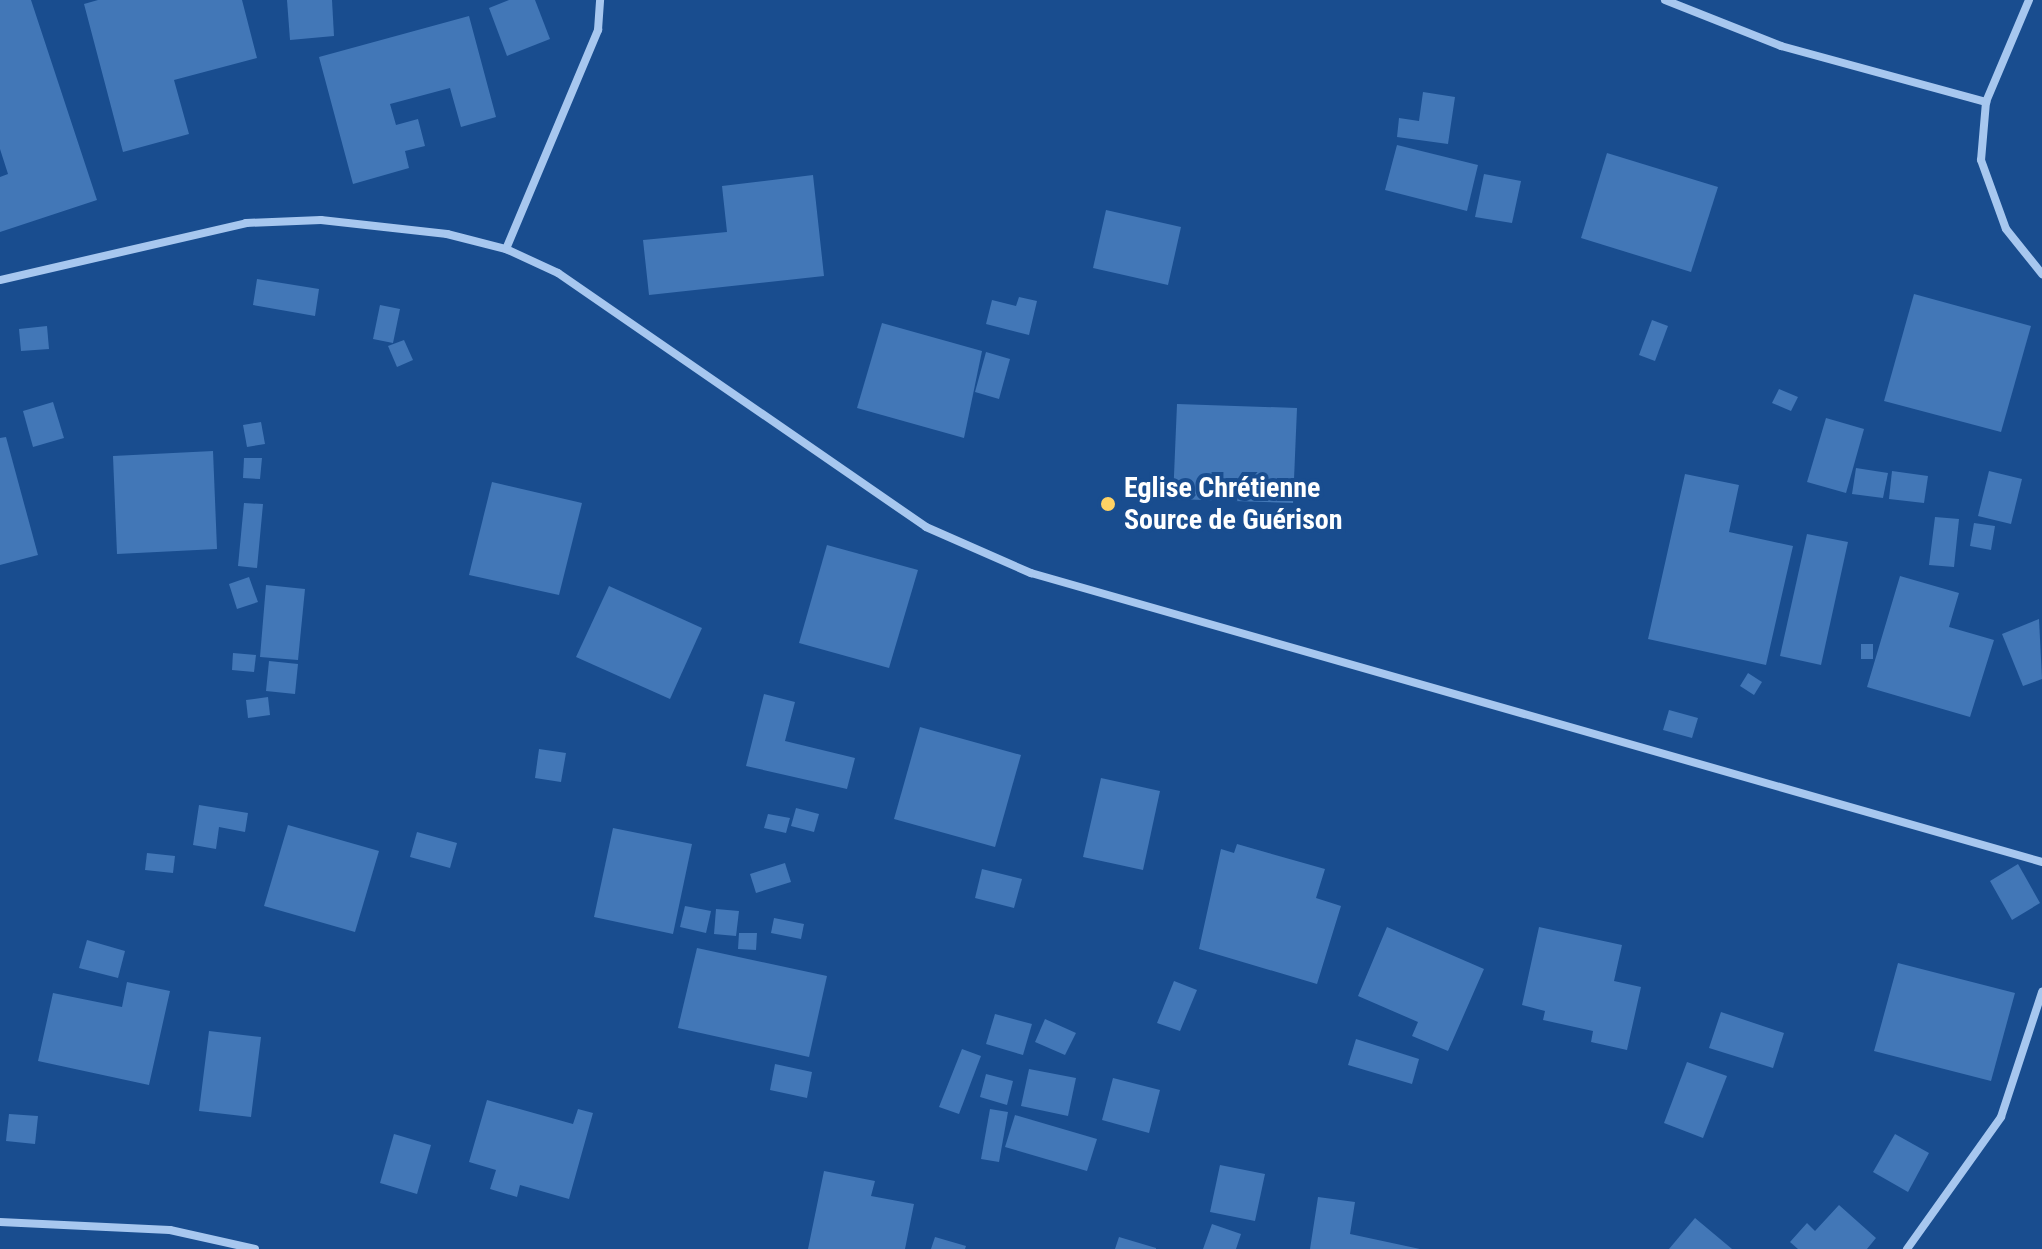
<!DOCTYPE html>
<html>
<head>
<meta charset="utf-8">
<style>
	body { margin:0 }
	#map { position:relative; width:2042px; height:1249px; overflow:hidden; background:#194d8f; font-family:"Roboto Condensed",sans-serif }
	div>[style] { position:absolute }
	.building>* { inset:0; background:#4277b7 }
	.street>* { height:8px; margin:-4px; padding:0 4px; transform-origin:4px; border-radius:4px; background:#a7c7ef }
	.dots>* { width:22px; height:22px; translate:-50% -50%; box-sizing:border-box; border:4px solid #194d8f; border-radius:50% }
	span { translate:-50% -50%; white-space:nowrap; text-align:center; line-height:1.15; -webkit-text-stroke:8px #194d8f; paint-order:stroke }
	.poi-label { font-size:28px; color:#fff; font-weight:700 }
	.left { translate:0 -50%; text-align:left }
</style>
</head>
<body>
<div id="map">
	<div class="building">
		<i style="clip-path:polygon(0 0,31px 0,97px 200px,0 232px,0 177px,8px 174px,0 149px)"></i>
		<i style="clip-path:polygon(98px 0,242px 0,257px 58px,174px 80px,189px 134px,123px 152px,84px 4px)"></i>
		<i style="clip-path:polygon(287px 0,332px 0,334px 36px,290px 40px)"></i>
		<i style="clip-path:polygon(509px 0,535px 0,550px 39px,507px 56px,489px 8px)"></i>
		<i style="clip-path:polygon(469px 16px,496px 117px,461px 127px,450px 88px,390px 104px,396px 125px,418px 119px,425px 146px,405px 151px,409px 168px,353px 184px,319px 57px)"></i>
		<i style="clip-path:polygon(1423px 92px,1455px 97px,1448px 144px,1397px 137px,1399px 118px,1419px 121px)"></i>
		<i style="clip-path:polygon(1397px 145px,1478px 165px,1467px 211px,1385px 190px)"></i>
		<i style="clip-path:polygon(1607px 153px,1718px 187px,1691px 272px,1581px 238px)"></i>
		<i style="clip-path:polygon(1484px 174px,1521px 181px,1512px 223px,1475px 217px)"></i>
		<i style="clip-path:polygon(813px 175px,824px 276px,649px 295px,643px 240px,727px 232px,722px 186px)"></i>
		<i style="clip-path:polygon(1106px 210px,1181px 227px,1168px 285px,1093px 268px)"></i>
		<i style="clip-path:polygon(257px 279px,319px 289px,315px 316px,253px 305px)"></i>
		<i style="clip-path:polygon(1914px 294px,2031px 326px,2001px 432px,1884px 401px)"></i>
		<i style="clip-path:polygon(1019px 297px,1037px 301px,1029px 335px,986px 324px,992px 300px,1016px 306px)"></i>
		<i style="clip-path:polygon(380px 305px,400px 309px,393px 343px,373px 339px)"></i>
		<i style="clip-path:polygon(1652px 320px,1668px 326px,1655px 361px,1639px 355px)"></i>
		<i style="clip-path:polygon(882px 323px,982px 351px,964px 438px,857px 408px)"></i>
		<i style="clip-path:polygon(47px 326px,49px 349px,21px 351px,19px 329px)"></i>
		<i style="clip-path:polygon(404px 340px,413px 360px,397px 367px,388px 346px)"></i>
		<i style="clip-path:polygon(986px 352px,1010px 359px,999px 399px,975px 392px)"></i>
		<i style="clip-path:polygon(1779px 389px,1798px 397px,1791px 411px,1772px 403px)"></i>
		<i style="clip-path:polygon(53px 402px,64px 438px,33px 447px,23px 411px)"></i>
		<i style="clip-path:polygon(1177px 404px,1297px 408px,1293px 503px,1173px 499px)"></i>
		<i style="clip-path:polygon(1826px 418px,1864px 429px,1846px 493px,1807px 482px)"></i>
		<i style="clip-path:polygon(261px 422px,265px 444px,247px 447px,243px 425px)"></i>
		<i style="clip-path:polygon(6px 437px,38px 555px,0 565px,0 438px)"></i>
		<i style="clip-path:polygon(213px 451px,217px 549px,117px 554px,113px 456px)"></i>
		<i style="clip-path:polygon(244px 458px,262px 458px,260px 479px,243px 478px)"></i>
		<i style="clip-path:polygon(1856px 468px,1888px 473px,1883px 498px,1852px 494px)"></i>
		<i style="clip-path:polygon(1892px 471px,1928px 476px,1924px 503px,1889px 499px)"></i>
		<i style="clip-path:polygon(1989px 471px,2022px 479px,2011px 524px,1978px 516px)"></i>
		<i style="clip-path:polygon(1685px 474px,1739px 485px,1729px 532px,1793px 546px,1766px 665px,1648px 639px)"></i>
		<i style="clip-path:polygon(492px 482px,582px 503px,559px 595px,469px 575px)"></i>
		<i style="clip-path:polygon(244px 503px,263px 504px,257px 568px,238px 566px)"></i>
		<i style="clip-path:polygon(1935px 517px,1959px 519px,1954px 567px,1929px 565px)"></i>
		<i style="clip-path:polygon(1974px 523px,1995px 526px,1991px 550px,1970px 546px)"></i>
		<i style="clip-path:polygon(1807px 534px,1848px 542px,1821px 665px,1780px 656px)"></i>
		<i style="clip-path:polygon(827px 545px,918px 570px,889px 668px,799px 643px)"></i>
		<i style="clip-path:polygon(1900px 576px,1959px 593px,1949px 627px,1994px 640px,1970px 717px,1867px 687px)"></i>
		<i style="clip-path:polygon(249px 577px,258px 602px,237px 609px,229px 584px)"></i>
		<i style="clip-path:polygon(266px 585px,305px 589px,298px 660px,260px 657px)"></i>
		<i style="clip-path:polygon(609px 586px,702px 628px,670px 699px,576px 657px)"></i>
		<i style="clip-path:polygon(2039px 619px,2042px 679px,2023px 686px,2002px 634px)"></i>
		<i style="clip-path:polygon(1861px 644px,1873px 644px,1873px 659px,1861px 659px)"></i>
		<i style="clip-path:polygon(233px 653px,256px 655px,254px 672px,232px 670px)"></i>
		<i style="clip-path:polygon(269px 661px,298px 664px,295px 694px,266px 691px)"></i>
		<i style="clip-path:polygon(1748px 673px,1762px 682px,1754px 695px,1740px 686px)"></i>
		<i style="clip-path:polygon(764px 694px,795px 702px,785px 741px,855px 758px,847px 789px,746px 766px)"></i>
		<i style="clip-path:polygon(268px 697px,270px 715px,248px 718px,246px 700px)"></i>
		<i style="clip-path:polygon(1669px 710px,1698px 718px,1692px 738px,1663px 730px)"></i>
		<i style="clip-path:polygon(920px 727px,1021px 755px,995px 847px,894px 819px)"></i>
		<i style="clip-path:polygon(539px 749px,566px 753px,561px 782px,535px 778px)"></i>
		<i style="clip-path:polygon(1101px 778px,1160px 791px,1143px 870px,1083px 857px)"></i>
		<i style="clip-path:polygon(199px 805px,248px 813px,245px 832px,219px 827px,216px 849px,193px 845px)"></i>
		<i style="clip-path:polygon(796px 808px,819px 814px,814px 832px,791px 826px)"></i>
		<i style="clip-path:polygon(768px 814px,790px 818px,786px 833px,764px 828px)"></i>
		<i style="clip-path:polygon(288px 825px,379px 851px,355px 932px,264px 906px)"></i>
		<i style="clip-path:polygon(613px 828px,692px 844px,673px 934px,594px 917px)"></i>
		<i style="clip-path:polygon(417px 832px,457px 843px,450px 868px,410px 857px)"></i>
		<i style="clip-path:polygon(1237px 844px,1325px 869px,1316px 898px,1341px 906px,1317px 984px,1199px 949px,1221px 849px,1234px 853px)"></i>
		<i style="clip-path:polygon(147px 853px,175px 856px,173px 873px,145px 870px)"></i>
		<i style="clip-path:polygon(785px 863px,791px 882px,756px 893px,750px 874px)"></i>
		<i style="clip-path:polygon(2018px 864px,2040px 903px,2012px 920px,1990px 881px)"></i>
		<i style="clip-path:polygon(982px 869px,1022px 879px,1014px 908px,975px 898px)"></i>
		<i style="clip-path:polygon(685px 906px,711px 911px,706px 933px,680px 927px)"></i>
		<i style="clip-path:polygon(716px 909px,739px 911px,736px 936px,714px 934px)"></i>
		<i style="clip-path:polygon(774px 918px,804px 924px,801px 939px,771px 933px)"></i>
		<i style="clip-path:polygon(1387px 927px,1484px 969px,1448px 1051px,1412px 1036px,1418px 1022px,1358px 996px)"></i>
		<i style="clip-path:polygon(1539px 927px,1622px 945px,1614px 981px,1641px 987px,1627px 1050px,1591px 1042px,1593px 1031px,1543px 1020px,1545px 1011px,1522px 1005px)"></i>
		<i style="clip-path:polygon(739px 933px,757px 933px,756px 950px,738px 949px)"></i>
		<i style="clip-path:polygon(87px 940px,125px 951px,118px 978px,79px 968px)"></i>
		<i style="clip-path:polygon(697px 948px,827px 976px,809px 1057px,678px 1028px)"></i>
		<i style="clip-path:polygon(1898px 963px,2015px 993px,1991px 1081px,1874px 1051px)"></i>
		<i style="clip-path:polygon(1174px 981px,1197px 990px,1180px 1031px,1157px 1023px)"></i>
		<i style="clip-path:polygon(127px 982px,170px 991px,149px 1085px,38px 1061px,53px 993px,122px 1007px)"></i>
		<i style="clip-path:polygon(1721px 1012px,1784px 1033px,1773px 1068px,1709px 1048px)"></i>
		<i style="clip-path:polygon(995px 1014px,1032px 1024px,1023px 1055px,986px 1044px)"></i>
		<i style="clip-path:polygon(1045px 1019px,1076px 1033px,1065px 1055px,1035px 1042px)"></i>
		<i style="clip-path:polygon(209px 1031px,261px 1037px,251px 1117px,199px 1111px)"></i>
		<i style="clip-path:polygon(1356px 1039px,1419px 1059px,1412px 1084px,1348px 1065px)"></i>
		<i style="clip-path:polygon(962px 1049px,981px 1056px,959px 1114px,939px 1107px)"></i>
		<i style="clip-path:polygon(1687px 1062px,1727px 1076px,1703px 1138px,1664px 1123px)"></i>
		<i style="clip-path:polygon(775px 1064px,812px 1072px,807px 1098px,770px 1090px)"></i>
		<i style="clip-path:polygon(1029px 1069px,1076px 1078px,1068px 1116px,1021px 1106px)"></i>
		<i style="clip-path:polygon(986px 1074px,1013px 1081px,1007px 1105px,980px 1097px)"></i>
		<i style="clip-path:polygon(1113px 1078px,1160px 1090px,1149px 1133px,1102px 1120px)"></i>
		<i style="clip-path:polygon(487px 1100px,573px 1124px,578px 1109px,593px 1113px,569px 1199px,520px 1185px,517px 1197px,490px 1189px,496px 1170px,469px 1162px)"></i>
		<i style="clip-path:polygon(990px 1109px,1008px 1112px,999px 1162px,981px 1159px)"></i>
		<i style="clip-path:polygon(9px 1114px,38px 1116px,35px 1144px,6px 1141px)"></i>
		<i style="clip-path:polygon(1015px 1115px,1097px 1139px,1087px 1171px,1005px 1147px)"></i>
		<i style="clip-path:polygon(394px 1134px,431px 1145px,417px 1194px,380px 1183px)"></i>
		<i style="clip-path:polygon(1895px 1134px,1929px 1153px,1908px 1192px,1873px 1172px)"></i>
		<i style="clip-path:polygon(1220px 1165px,1265px 1174px,1255px 1221px,1210px 1212px)"></i>
		<i style="clip-path:polygon(824px 1171px,875px 1181px,871px 1196px,914px 1204px,905px 1249px,808px 1249px)"></i>
		<i style="clip-path:polygon(1318px 1197px,1355px 1202px,1350px 1234px,1420px 1249px,1310px 1249px)"></i>
		<i style="clip-path:polygon(1839px 1205px,1876px 1238px,1867px 1249px,1798px 1249px,1790px 1242px,1807px 1223px,1815px 1231px)"></i>
		<i style="clip-path:polygon(1695px 1218px,1732px 1249px,1669px 1249px)"></i>
		<i style="clip-path:polygon(1212px 1224px,1241px 1234px,1236px 1249px,1203px 1249px)"></i>
		<i style="clip-path:polygon(935px 1237px,966px 1246px,965px 1249px,931px 1249px)"></i>
		<i style="clip-path:polygon(1119px 1237px,1156px 1248px,1156px 1249px,1115px 1249px)"></i>
	</div>
	<div class="street">
		<i style="left:1665px;top:0;width:125px;rotate:21.6deg"></i>
		<i style="left:1781px;top:46px;width:213px;rotate:15.3deg"></i>
		<i style="left:2029px;top:0;width:111px;rotate:112.9deg"></i>
		<i style="left:1986px;top:102px;width:58px;rotate:94.9deg"></i>
		<i style="left:1981px;top:160px;width:73px;rotate:70.1deg"></i>
		<i style="left:2006px;top:229px;width:58px;rotate:51.3deg"></i>
		<i style="left:506px;top:249px;width:238px;rotate:-67.2deg"></i>
		<i style="left:598px;top:30px;width:30px;rotate:-86deg"></i>
		<i style="left:0;top:280px;width:253px;rotate:-13deg"></i>
		<i style="left:246px;top:223px;width:75px;rotate:-2.3deg"></i>
		<i style="left:321px;top:220px;width:127px;rotate:6.3deg"></i>
		<i style="left:447px;top:234px;width:61px;rotate:14.3deg"></i>
		<i style="left:506px;top:249px;width:57px;rotate:24.8deg"></i>
		<i style="left:558px;top:273px;width:447px;rotate:34.6deg"></i>
		<i style="left:926px;top:527px;width:115px;rotate:23.7deg"></i>
		<i style="left:1031px;top:573px;width:1051px;rotate:15.95deg"></i>
		<i style="left:0;top:1222px;width:170px;rotate:2.7deg"></i>
		<i style="left:170px;top:1230px;width:87px;rotate:12.6deg"></i>
		<i style="left:1907px;top:1249px;width:162px;rotate:-54.5deg"></i>
		<i style="left:2001px;top:1117px;width:132px;rotate:-71.8deg"></i>
	</div>
	<div class="dots">
		<i style="left:1108px;top:504px;background:#ffd264"></i>
	</div>
	<div class="poi-label">
		<span class="left" style="left:1124px;top:504px">Eglise Chrétienne<br>Source de Guérison</span>
	</div>
</div>
</body>
</html>
